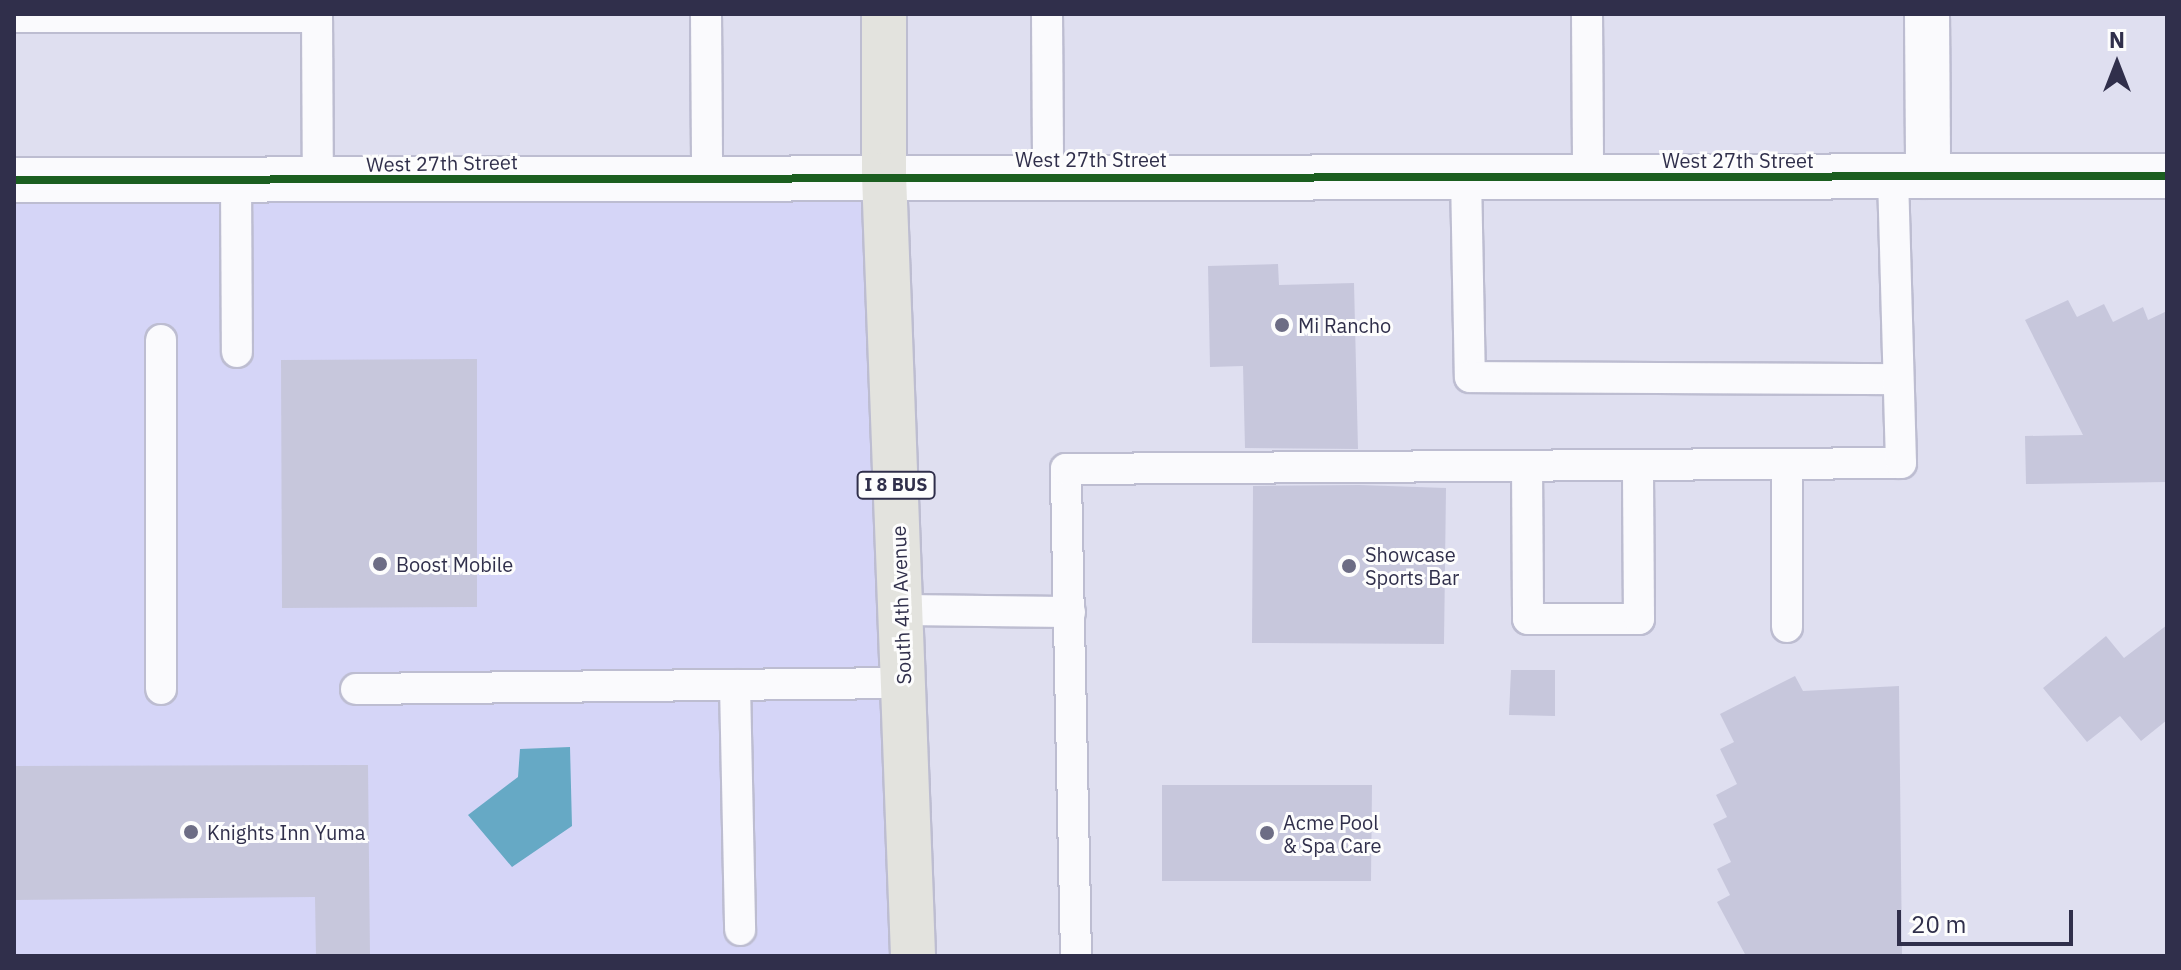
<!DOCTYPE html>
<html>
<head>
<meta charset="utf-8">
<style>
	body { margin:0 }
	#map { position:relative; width:2181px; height:970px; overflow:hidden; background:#dfdff0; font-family:"IBM Plex Sans",sans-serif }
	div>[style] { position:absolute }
	.built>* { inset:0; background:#d5d5f7 }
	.water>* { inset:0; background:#66a9c5 }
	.building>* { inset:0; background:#c7c7dc }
	.roads { filter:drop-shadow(2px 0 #bdbdd1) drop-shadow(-2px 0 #bdbdd1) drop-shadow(0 2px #bdbdd1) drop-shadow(0 -2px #bdbdd1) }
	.service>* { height:30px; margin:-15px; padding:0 15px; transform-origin:15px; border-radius:15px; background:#fafafd }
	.minor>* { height:44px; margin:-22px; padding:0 22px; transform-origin:22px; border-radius:22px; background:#fafafd }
	.primary>* { height:44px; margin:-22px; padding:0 22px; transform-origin:22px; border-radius:22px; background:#e3e3de }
	.cycleway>* { height:8px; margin:-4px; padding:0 4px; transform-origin:4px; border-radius:4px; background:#1b5e20 }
	.dots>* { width:22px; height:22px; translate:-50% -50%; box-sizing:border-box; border:4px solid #fdfdfd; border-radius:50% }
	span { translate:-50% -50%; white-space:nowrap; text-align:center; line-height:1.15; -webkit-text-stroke:6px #fdfdfd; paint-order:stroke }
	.shield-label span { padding:2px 6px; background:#fdfdfd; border:2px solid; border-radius:6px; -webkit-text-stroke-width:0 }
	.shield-label { font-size:18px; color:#302f4b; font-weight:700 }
	.street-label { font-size:20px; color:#302f4b }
	.poi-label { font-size:20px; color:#302f4b }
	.left { translate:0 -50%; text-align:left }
	.frame { position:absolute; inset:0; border:16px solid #302f4b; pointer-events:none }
	.north { position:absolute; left:2077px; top:24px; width:80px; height:80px; -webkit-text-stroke:6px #fdfdfd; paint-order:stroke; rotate:0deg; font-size:22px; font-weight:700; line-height:32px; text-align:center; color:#302f4b }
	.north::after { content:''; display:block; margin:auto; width:28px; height:36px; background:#302f4b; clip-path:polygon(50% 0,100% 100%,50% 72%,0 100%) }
	.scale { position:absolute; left:1897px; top:910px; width:176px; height:36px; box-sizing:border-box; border:4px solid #302f4b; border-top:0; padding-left:10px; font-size:24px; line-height:28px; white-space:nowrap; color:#302f4b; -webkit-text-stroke:6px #fdfdfd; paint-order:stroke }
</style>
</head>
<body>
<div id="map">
	<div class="built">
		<i style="clip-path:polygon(884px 175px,909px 956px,14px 956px,14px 177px)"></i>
	</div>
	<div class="water">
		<i style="clip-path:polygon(570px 747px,572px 826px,512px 867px,468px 815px,518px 777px,520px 749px)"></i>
	</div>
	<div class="building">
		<i style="clip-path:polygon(1278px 264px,1279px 285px,1354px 283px,1358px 449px,1245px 448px,1243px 366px,1210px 367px,1208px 266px)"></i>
		<i style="clip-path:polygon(2068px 300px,2077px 317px,2104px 304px,2113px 322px,2143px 307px,2148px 320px,2167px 311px,2167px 482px,2026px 484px,2025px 436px,2083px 435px,2025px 320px)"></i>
		<i style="clip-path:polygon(477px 359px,477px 607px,282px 608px,281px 360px)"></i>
		<i style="clip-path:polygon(1359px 485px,1446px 488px,1444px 644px,1252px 643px,1253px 486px)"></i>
		<i style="clip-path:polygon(2167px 625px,2167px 720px,2141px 741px,2120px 716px,2087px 742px,2043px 688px,2106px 636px,2124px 658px)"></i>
		<i style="clip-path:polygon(1511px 670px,1555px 670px,1555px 716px,1509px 715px)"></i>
		<i style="clip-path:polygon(1795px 676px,1803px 691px,1899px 686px,1902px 956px,1746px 956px,1717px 902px,1730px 895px,1717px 869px,1731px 862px,1713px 824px,1727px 817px,1716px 795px,1737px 784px,1720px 749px,1734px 742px,1720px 714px)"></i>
		<i style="clip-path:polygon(368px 765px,370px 956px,316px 956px,315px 897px,14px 900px,14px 766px)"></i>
		<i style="clip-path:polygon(1162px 785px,1372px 785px,1371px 881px,1162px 881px)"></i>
	</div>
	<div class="roads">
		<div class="service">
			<i style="left:317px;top:14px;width:166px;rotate:89.7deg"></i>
			<i style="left:706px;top:14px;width:162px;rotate:89.6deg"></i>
			<i style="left:1047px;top:14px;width:161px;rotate:89.6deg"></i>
			<i style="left:1587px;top:14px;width:162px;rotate:89.6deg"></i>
			<i style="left:14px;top:17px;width:303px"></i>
			<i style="left:1466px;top:176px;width:201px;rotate:88.9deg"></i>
			<i style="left:1470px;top:377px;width:428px;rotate:0.3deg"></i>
			<i style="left:236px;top:181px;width:171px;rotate:89.7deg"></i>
			<i style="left:161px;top:340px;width:349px;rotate:90deg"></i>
			<i style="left:1787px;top:464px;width:163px;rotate:90deg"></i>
			<i style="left:1527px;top:467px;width:152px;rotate:89.6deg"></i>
			<i style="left:1528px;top:619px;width:111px"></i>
			<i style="left:1639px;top:619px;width:154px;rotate:-90.4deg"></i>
			<i style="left:901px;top:610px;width:169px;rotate:0.7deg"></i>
			<i style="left:735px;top:685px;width:245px;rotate:88.8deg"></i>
			<i style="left:356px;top:689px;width:547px;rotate:-0.63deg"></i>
			<i style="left:1076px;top:956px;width:487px;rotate:-91.2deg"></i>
			<i style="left:1066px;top:469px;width:835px;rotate:-0.41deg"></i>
			<i style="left:1901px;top:463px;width:287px;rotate:-91.6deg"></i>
		</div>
		<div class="minor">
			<i style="left:1927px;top:14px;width:162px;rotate:89.6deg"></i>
			<i style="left:14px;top:180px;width:2153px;rotate:-0.11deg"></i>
		</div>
		<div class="primary">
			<i style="left:884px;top:14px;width:161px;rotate:90deg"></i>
			<i style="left:884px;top:175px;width:782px;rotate:87.87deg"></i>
		</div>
	</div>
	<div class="cycleway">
		<i style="left:14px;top:180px;width:2153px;rotate:-0.11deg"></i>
	</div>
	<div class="dots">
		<i style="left:1282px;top:325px;background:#6d6d85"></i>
		<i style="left:380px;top:564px;background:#6d6d85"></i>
		<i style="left:1349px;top:566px;background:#6d6d85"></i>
		<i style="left:191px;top:832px;background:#6d6d85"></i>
		<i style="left:1267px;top:833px;background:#6d6d85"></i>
	</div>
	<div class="shield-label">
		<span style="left:896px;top:485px">I 8 BUS</span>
	</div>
	<div class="street-label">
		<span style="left:1091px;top:159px">West 27th Street</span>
		<span style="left:1738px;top:160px">West 27th Street</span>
		<span style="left:442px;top:163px;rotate:-1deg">West 27th Street</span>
		<span style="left:901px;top:605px;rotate:-92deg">South 4th Avenue</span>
	</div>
	<div class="poi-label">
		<span class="left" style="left:1298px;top:325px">Mi Rancho</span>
		<span class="left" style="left:1365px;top:566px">Showcase<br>Sports Bar</span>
		<span class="left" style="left:396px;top:564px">Boost Mobile</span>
		<span class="left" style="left:1283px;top:834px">Acme Pool<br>&amp; Spa Care</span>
		<span class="left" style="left:207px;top:832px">Knights Inn Yuma</span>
	</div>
	<div class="frame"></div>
	<div class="north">N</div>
	<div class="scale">20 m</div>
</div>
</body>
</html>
